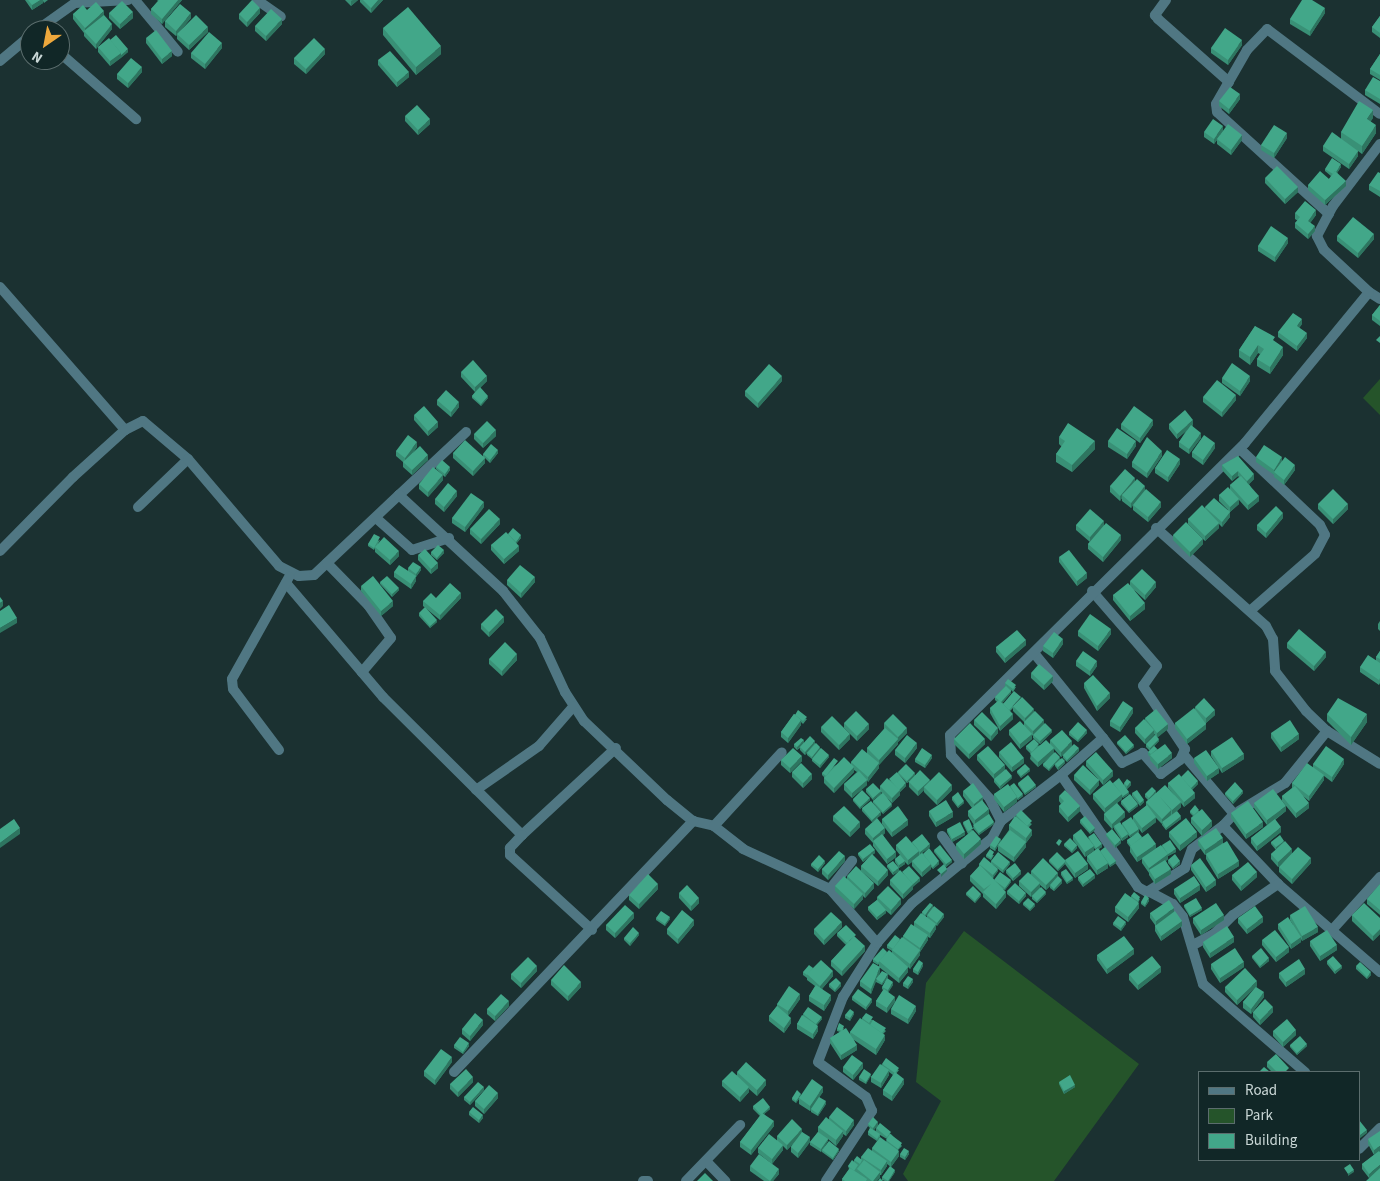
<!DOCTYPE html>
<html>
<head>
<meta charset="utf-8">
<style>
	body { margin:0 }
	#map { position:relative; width:1380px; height:1181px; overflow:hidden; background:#1b3131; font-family:"Source Sans 3",sans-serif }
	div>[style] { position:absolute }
	.green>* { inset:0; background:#25542a }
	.street>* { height:10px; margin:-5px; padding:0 5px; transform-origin:5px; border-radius:5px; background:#507783 }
	.wall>* { inset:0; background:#399076 }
	.shaded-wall>* { inset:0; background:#2e7560 }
	.building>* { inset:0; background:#42a789 }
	span { translate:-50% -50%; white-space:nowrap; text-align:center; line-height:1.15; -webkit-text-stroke:5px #112727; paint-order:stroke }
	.legend { position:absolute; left:1198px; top:1071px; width:162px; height:90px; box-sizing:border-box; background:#112727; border:1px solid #5b6d6d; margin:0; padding:6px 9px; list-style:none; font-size:15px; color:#cad7d6 }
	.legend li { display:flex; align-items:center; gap:10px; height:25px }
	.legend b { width:25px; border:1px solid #5b6d6d }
	.north { position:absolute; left:20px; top:20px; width:50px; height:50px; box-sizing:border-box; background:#112727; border:1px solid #5b6d6d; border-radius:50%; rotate:213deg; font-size:14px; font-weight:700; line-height:20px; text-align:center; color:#cad7d6 }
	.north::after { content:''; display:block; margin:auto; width:18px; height:22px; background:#eea83c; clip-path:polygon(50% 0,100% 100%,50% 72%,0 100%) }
</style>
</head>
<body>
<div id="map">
	<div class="green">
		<i style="clip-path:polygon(1380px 379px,1380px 415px,1363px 398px)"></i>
		<i style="clip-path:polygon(964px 931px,1139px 1064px,1054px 1181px,908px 1181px,903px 1174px,941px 1101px,916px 1082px,926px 983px)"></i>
	</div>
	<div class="street">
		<i style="left:135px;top:0;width:67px;rotate:50.4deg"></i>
		<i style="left:257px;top:0;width:29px;rotate:35deg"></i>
		<i style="left:1166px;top:0;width:19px;rotate:126deg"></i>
		<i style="left:1155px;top:15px;width:5px;rotate:53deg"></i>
		<i style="left:1158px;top:19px;width:95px;rotate:41.6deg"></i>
		<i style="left:37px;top:30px;width:47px;rotate:-35.4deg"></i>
		<i style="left:75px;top:3px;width:53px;rotate:-3.2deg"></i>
		<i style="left:60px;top:53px;width:101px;rotate:41deg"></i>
		<i style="left:0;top:61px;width:39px;rotate:-40deg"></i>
		<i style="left:1329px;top:214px;width:151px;rotate:-137.7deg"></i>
		<i style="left:1217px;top:112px;width:8px;rotate:-97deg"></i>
		<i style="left:1216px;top:104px;width:62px;rotate:-60.1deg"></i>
		<i style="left:1247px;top:50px;width:29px;rotate:-46deg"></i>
		<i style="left:1267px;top:29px;width:141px;rotate:37deg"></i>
		<i style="left:0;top:287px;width:190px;rotate:48.8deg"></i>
		<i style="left:1369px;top:292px;width:13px;rotate:32deg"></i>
		<i style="left:1240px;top:449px;width:110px;rotate:43.5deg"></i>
		<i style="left:1320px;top:525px;width:11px;rotate:63deg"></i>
		<i style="left:1325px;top:535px;width:21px;rotate:118deg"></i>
		<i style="left:1315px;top:554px;width:85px;rotate:138.8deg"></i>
		<i style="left:399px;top:495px;width:92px;rotate:-43.2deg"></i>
		<i style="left:138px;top:507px;width:69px;rotate:-43.8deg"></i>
		<i style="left:376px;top:518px;width:48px;rotate:41.6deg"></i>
		<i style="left:412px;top:550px;width:39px;rotate:-18deg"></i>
		<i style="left:1156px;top:528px;width:147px;rotate:41.7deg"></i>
		<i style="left:1266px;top:626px;width:15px;rotate:62deg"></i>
		<i style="left:1273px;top:639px;width:32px;rotate:86deg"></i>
		<i style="left:1275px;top:671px;width:51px;rotate:52.2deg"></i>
		<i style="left:1306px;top:711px;width:29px;rotate:44deg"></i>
		<i style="left:1327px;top:731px;width:62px;rotate:31.9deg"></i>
		<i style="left:0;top:551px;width:104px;rotate:-45.4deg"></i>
		<i style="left:73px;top:477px;width:70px;rotate:-42.1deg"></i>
		<i style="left:125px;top:430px;width:20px;rotate:-27deg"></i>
		<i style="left:143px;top:421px;width:59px;rotate:40.2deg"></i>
		<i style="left:188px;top:459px;width:140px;rotate:49.6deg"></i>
		<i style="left:279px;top:566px;width:22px;rotate:27deg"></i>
		<i style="left:299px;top:576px;width:15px;rotate:-4deg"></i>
		<i style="left:314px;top:575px;width:117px;rotate:-43.3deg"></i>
		<i style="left:399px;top:495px;width:142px;rotate:42.7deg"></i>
		<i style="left:503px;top:591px;width:60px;rotate:51.8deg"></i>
		<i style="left:540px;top:638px;width:60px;rotate:65.2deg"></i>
		<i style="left:565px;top:692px;width:35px;rotate:57deg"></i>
		<i style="left:584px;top:721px;width:115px;rotate:43.6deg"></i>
		<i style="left:667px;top:800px;width:33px;rotate:39deg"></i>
		<i style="left:693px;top:821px;width:22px;rotate:13deg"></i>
		<i style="left:714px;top:826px;width:37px;rotate:38deg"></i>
		<i style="left:743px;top:849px;width:96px;rotate:24.7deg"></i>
		<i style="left:830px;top:889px;width:72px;rotate:49deg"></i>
		<i style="left:327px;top:563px;width:59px;rotate:45.7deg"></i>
		<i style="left:368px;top:605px;width:40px;rotate:55.1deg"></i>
		<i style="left:391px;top:638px;width:45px;rotate:130.5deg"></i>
		<i style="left:286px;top:583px;width:150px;rotate:49.6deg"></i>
		<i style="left:383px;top:697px;width:196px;rotate:44.8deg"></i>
		<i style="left:522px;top:835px;width:128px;rotate:-42.8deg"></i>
		<i style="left:1092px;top:591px;width:99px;rotate:49.1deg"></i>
		<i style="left:1157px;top:666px;width:24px;rotate:125deg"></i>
		<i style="left:1143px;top:686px;width:76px;rotate:56.3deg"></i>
		<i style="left:1185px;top:749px;width:12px;rotate:114deg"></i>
		<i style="left:1180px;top:760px;width:24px;rotate:144deg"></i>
		<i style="left:1161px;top:774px;width:28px;rotate:-131deg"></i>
		<i style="left:1143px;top:753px;width:23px;rotate:155deg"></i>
		<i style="left:1122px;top:763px;width:31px;rotate:-127deg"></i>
		<i style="left:1034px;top:653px;width:109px;rotate:50.9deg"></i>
		<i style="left:1103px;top:738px;width:56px;rotate:138.6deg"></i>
		<i style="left:279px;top:750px;width:76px;rotate:-127deg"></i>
		<i style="left:233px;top:689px;width:10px;rotate:-96deg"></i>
		<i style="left:232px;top:679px;width:117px;rotate:-60.8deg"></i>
		<i style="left:1184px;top:755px;width:77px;rotate:49.7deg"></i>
		<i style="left:1234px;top:814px;width:16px;rotate:133deg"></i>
		<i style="left:476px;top:790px;width:77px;rotate:-34.9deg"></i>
		<i style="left:539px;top:746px;width:52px;rotate:-48.9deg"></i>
		<i style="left:1239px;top:811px;width:54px;rotate:-31.3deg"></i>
		<i style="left:1285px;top:783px;width:67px;rotate:-51.1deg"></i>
		<i style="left:1001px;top:821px;width:76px;rotate:-37.5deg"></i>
		<i style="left:1061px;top:775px;width:136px;rotate:55.5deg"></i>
		<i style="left:1138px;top:887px;width:10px;rotate:29deg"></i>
		<i style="left:1147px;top:892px;width:45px;rotate:-32.3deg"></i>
		<i style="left:1185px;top:868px;width:20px;rotate:-70deg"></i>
		<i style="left:1192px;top:849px;width:39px;rotate:-37deg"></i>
		<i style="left:1223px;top:826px;width:80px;rotate:46.5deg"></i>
		<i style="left:1278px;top:884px;width:135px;rotate:40.8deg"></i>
		<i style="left:714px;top:826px;width:100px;rotate:-47.4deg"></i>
		<i style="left:522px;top:835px;width:18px;rotate:133deg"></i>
		<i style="left:510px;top:848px;width:7px;rotate:90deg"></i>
		<i style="left:510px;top:855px;width:111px;rotate:42.4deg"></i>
		<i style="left:942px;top:836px;width:34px;rotate:54deg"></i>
		<i style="left:830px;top:889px;width:36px;rotate:-52deg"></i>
		<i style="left:1150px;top:892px;width:26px;rotate:28deg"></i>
		<i style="left:1173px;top:904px;width:16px;rotate:52deg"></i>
		<i style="left:1183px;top:917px;width:70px;rotate:73.4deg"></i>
		<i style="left:1203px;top:984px;width:135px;rotate:40.8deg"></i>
		<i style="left:1332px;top:930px;width:72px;rotate:-47.8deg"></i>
		<i style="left:1193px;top:945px;width:24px;rotate:-28deg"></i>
		<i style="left:1214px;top:934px;width:27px;rotate:-45deg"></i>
		<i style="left:1233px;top:915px;width:55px;rotate:-34.6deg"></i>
		<i style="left:454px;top:1072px;width:347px;rotate:-46.4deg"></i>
		<i style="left:1359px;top:1149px;width:30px;rotate:-45deg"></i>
		<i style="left:706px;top:1161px;width:28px;rotate:46deg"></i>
		<i style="left:643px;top:1181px;width:5px"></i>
		<i style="left:686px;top:1181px;width:78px;rotate:-46deg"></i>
		<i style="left:826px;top:1181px;width:84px;rotate:-56.7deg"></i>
		<i style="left:872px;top:1111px;width:15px;rotate:-113deg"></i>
		<i style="left:866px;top:1097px;width:59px;rotate:-143.9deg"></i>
		<i style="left:818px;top:1062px;width:70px;rotate:-69deg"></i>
		<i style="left:843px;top:997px;width:64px;rotate:-57.8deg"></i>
		<i style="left:877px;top:943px;width:53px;rotate:-48.8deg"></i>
		<i style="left:912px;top:903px;width:103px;rotate:-39.1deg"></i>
		<i style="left:992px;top:838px;width:19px;rotate:-62deg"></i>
		<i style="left:1001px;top:821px;width:25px;rotate:-117deg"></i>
		<i style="left:990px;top:799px;width:59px;rotate:-131.6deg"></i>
		<i style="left:951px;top:755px;width:20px;rotate:-93deg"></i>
		<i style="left:950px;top:735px;width:415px;rotate:-44.7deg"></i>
		<i style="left:1245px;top:443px;width:195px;rotate:-50.6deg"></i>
		<i style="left:1369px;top:292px;width:62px;rotate:-137deg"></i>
		<i style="left:1324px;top:250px;width:16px;rotate:-117deg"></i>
		<i style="left:1317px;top:236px;width:34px;rotate:-62deg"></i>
		<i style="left:1333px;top:206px;width:78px;rotate:-52.8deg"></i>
	</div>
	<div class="wall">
		<i style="clip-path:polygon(25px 0,48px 0,44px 3px,43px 1px,43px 3px,32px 10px)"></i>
		<i style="clip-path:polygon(157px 0,182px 0,162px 24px,151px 14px,151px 9px,158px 1px)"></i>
		<i style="clip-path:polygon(345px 0,358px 0,351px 6px)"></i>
		<i style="clip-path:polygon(360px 0,383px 0,371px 13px,360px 2px)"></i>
		<i style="clip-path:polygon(87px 10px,104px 16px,112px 29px,96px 49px,84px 36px,84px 33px,73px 19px,73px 14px)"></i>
		<i style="clip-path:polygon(109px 13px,133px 18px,120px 29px,109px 18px)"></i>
		<i style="clip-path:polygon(260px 13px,247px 27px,239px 19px,239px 14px)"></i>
		<i style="clip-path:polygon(1325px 13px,1310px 36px,1290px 24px,1290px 19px)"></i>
		<i style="clip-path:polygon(1380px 16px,1380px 38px,1372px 32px,1372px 27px)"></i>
		<i style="clip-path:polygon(191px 18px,176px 36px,165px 27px,165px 21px)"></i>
		<i style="clip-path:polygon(282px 24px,266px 41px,255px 31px,255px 26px)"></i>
		<i style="clip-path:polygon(383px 28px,441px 54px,416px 75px,383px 35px)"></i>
		<i style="clip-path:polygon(208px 32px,189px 50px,177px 39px,177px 34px)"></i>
		<i style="clip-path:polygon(146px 38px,172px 56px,162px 64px,146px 43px)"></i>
		<i style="clip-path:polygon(110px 40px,128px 52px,110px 66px,98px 52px,98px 47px)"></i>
		<i style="clip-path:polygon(1242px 45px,1228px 65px,1211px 53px,1211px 48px)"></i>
		<i style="clip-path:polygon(222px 48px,205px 69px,191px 58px,191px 53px)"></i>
		<i style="clip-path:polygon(325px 54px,306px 74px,294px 64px,294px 58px)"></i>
		<i style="clip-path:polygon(1380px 54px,1380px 80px,1370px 74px,1370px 69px)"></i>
		<i style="clip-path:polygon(378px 60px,409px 77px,397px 87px,378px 65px)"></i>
		<i style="clip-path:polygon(142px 72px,128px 88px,117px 79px,117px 74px)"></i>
		<i style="clip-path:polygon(1380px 81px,1380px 104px,1365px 95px,1365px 90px)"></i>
		<i style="clip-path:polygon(1240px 99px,1229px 114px,1219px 106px,1219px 101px)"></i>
		<i style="clip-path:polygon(405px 116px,430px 124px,418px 135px,405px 121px)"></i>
		<i style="clip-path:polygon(1373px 118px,1370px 122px,1376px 133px,1362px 154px,1358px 151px,1358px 156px,1349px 169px,1323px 151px,1323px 146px,1341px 139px,1341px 132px)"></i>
		<i style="clip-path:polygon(1204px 132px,1242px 140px,1231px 155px,1217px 144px,1217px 140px,1214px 144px,1204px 137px)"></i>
		<i style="clip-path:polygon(1287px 138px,1274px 158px,1261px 150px,1261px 145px)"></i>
		<i style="clip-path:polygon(1341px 167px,1337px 173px,1346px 186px,1325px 205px,1308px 190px,1308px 185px,1329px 179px,1331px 176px,1325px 171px,1325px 169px)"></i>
		<i style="clip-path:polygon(1380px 173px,1380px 197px,1369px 190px,1369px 185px)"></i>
		<i style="clip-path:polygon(1265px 178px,1298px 192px,1285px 204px,1265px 183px)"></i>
		<i style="clip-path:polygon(1295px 213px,1316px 215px,1310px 223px,1315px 231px,1308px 239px,1295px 228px,1295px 223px,1298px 221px,1295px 219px)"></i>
		<i style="clip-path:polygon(1337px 236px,1374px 239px,1358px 258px,1337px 241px)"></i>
		<i style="clip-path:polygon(1288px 243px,1275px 262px,1258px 251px,1258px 246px)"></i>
		<i style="clip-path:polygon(1380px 305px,1380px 326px,1372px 320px,1372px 315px)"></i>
		<i style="clip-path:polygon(1302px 324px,1299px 328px,1307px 338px,1297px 351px,1278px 337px,1278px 332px)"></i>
		<i style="clip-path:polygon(1255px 326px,1283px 355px,1270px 374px,1257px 366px,1257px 359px,1260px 354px,1258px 353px,1250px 365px,1239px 357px,1239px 350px)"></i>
		<i style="clip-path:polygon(461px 372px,487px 381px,480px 388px,488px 398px,481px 406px,472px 398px,472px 396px,475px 392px,461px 377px)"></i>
		<i style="clip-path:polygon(1222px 378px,1250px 381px,1240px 396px,1222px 383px)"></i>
		<i style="clip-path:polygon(782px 381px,758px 408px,745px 396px,745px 391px)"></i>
		<i style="clip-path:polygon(1203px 397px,1236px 400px,1222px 417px,1203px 402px)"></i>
		<i style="clip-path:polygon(437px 400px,459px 407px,451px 417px,437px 405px)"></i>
		<i style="clip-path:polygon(414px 415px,438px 427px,428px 436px,414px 420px)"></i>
		<i style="clip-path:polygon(1121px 424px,1153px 425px,1140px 443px,1121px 429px)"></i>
		<i style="clip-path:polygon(1169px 424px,1193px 425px,1192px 426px,1201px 438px,1189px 454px,1179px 447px,1179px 442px,1186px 431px,1177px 439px,1169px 429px)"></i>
		<i style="clip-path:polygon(474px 434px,496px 436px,483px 448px,474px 439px)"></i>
		<i style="clip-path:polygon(1059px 437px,1095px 449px,1072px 472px,1056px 462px,1056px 454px,1062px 447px,1059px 444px)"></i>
		<i style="clip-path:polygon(1108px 441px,1136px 446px,1127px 459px,1108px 447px)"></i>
		<i style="clip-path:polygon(417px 447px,413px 453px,428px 460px,412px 475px,403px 467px,403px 462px,396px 456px,396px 451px)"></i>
		<i style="clip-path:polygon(1215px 448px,1203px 465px,1192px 457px,1192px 452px)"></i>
		<i style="clip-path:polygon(453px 453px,483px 456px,483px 454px,498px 453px,490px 463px,485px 458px,485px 463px,473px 476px,453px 458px)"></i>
		<i style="clip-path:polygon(1162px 456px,1147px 478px,1132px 467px,1132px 462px)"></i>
		<i style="clip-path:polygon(1238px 456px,1254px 479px,1249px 484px,1259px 501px,1248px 510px,1239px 500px,1239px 504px,1230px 512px,1230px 517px,1222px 527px,1219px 524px,1219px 528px,1205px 541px,1188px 524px,1188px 519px,1205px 509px,1205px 507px,1228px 510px,1219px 501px,1219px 495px,1230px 490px,1230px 485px,1239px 477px,1238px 476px,1232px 481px,1222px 470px,1222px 465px)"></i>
		<i style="clip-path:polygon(1256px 457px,1282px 461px,1295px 470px,1284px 485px,1274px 477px,1274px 475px,1256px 462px)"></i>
		<i style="clip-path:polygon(1180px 464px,1168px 482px,1155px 473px,1155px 468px)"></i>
		<i style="clip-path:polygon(436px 467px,450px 470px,445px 477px,436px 469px)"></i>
		<i style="clip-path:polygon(443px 480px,428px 497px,419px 489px,419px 484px)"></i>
		<i style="clip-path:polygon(1135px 481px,1161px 507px,1148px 522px,1133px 510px,1133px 505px,1131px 508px,1122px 501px,1122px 498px,1120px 501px,1110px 492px,1110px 486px)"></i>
		<i style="clip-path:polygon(457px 496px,444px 512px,435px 504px,435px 499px)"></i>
		<i style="clip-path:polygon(1318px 504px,1348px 509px,1333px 524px,1318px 509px)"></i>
		<i style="clip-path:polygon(484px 507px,465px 532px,452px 523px,452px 518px)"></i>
		<i style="clip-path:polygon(1283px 518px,1266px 538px,1257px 530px,1257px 525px)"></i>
		<i style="clip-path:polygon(500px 524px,481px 544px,470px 534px,470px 529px)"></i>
		<i style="clip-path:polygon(1076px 525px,1104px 525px,1121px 540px,1103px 562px,1088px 549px,1088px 544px,1090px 542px,1076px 530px)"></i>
		<i style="clip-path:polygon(508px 534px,521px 538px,516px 544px,519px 551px,504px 564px,491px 550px,491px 545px)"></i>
		<i style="clip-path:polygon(1173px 535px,1203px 544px,1190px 557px,1173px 540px)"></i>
		<i style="clip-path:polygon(380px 540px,378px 544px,399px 556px,390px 565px,375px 552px,375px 548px,374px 550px,368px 546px,368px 544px)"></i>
		<i style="clip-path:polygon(431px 552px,444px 553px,437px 560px,431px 555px)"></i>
		<i style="clip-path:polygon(418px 555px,438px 568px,431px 574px,418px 560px)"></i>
		<i style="clip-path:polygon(1059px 557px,1087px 578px,1077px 586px,1059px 562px)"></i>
		<i style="clip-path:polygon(408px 568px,421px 570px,416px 577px,416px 581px,411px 589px,394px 577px,394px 572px,408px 571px)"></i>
		<i style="clip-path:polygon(507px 580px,535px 582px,521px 598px,507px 585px)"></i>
		<i style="clip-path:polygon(1130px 581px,1156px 587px,1145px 600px,1134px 590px,1145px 609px,1130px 621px,1113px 600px,1113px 595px,1130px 585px)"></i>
		<i style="clip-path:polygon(380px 582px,399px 590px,392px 597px,380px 584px)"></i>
		<i style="clip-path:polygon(361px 586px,393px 606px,381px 616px,361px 591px)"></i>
		<i style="clip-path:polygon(436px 598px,461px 598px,440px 620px,423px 606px,423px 601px)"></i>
		<i style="clip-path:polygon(419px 613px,437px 622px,430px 628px,419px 616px)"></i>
		<i style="clip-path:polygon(1380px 621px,1380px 631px,1378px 629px,1378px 624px)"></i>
		<i style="clip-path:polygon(504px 622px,489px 637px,481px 629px,481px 624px)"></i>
		<i style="clip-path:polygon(1078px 631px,1111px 634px,1098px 651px,1078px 636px)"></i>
		<i style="clip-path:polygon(1287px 643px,1326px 657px,1314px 671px,1287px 648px)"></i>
		<i style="clip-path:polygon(1063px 644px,1053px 658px,1043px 651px,1043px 646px)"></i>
		<i style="clip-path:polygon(1026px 645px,1005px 663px,996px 652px,996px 647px)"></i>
		<i style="clip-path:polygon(1380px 651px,1380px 683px,1379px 685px,1360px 672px,1360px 667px,1376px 660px,1376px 657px)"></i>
		<i style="clip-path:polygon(489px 659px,517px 660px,502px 676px,489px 664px)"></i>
		<i style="clip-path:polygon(1076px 661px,1097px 666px,1090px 676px,1076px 666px)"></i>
		<i style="clip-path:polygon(1031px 673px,1053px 681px,1044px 690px,1031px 678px)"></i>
		<i style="clip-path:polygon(1005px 683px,1016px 687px,1013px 692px,1011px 690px,1011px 693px,1002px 703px,1034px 711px,1044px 725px,1052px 732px,1040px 744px,1033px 738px,1033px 736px,1032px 735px,1032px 739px,1020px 749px,1009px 735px,1009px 730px,1024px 725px,1024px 722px,1013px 711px,1013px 708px,1010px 711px,1013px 719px,1000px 731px,990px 713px,990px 708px,997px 702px,995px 700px,995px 697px,1005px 686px)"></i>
		<i style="clip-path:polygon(1084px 683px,1110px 698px,1097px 711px,1084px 688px)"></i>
		<i style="clip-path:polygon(1195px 707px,1215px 715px,1206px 723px,1206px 729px,1187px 744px,1175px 728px,1175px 723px,1195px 710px)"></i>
		<i style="clip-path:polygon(1133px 713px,1120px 732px,1110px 726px,1110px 721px)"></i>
		<i style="clip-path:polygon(794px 714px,807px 719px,803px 724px,801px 722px,801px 725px,788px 743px,781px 737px,781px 732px)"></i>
		<i style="clip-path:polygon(1327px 714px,1367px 722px,1351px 745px,1327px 721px)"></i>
		<i style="clip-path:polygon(1145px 718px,1168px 729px,1157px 737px,1159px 741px,1154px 746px,1157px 749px,1172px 758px,1158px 769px,1150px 760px,1150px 757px,1148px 755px,1148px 752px,1150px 751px,1146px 747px,1146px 744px,1155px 735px,1154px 734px,1154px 735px,1145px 744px,1135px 733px,1135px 728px,1145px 721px)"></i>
		<i style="clip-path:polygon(974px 720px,998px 733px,991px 741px,974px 725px)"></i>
		<i style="clip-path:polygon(844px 723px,869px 729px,857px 741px,844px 728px)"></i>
		<i style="clip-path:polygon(884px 723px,907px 733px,898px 742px,898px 741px,898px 744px,879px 765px,879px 768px,868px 782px,867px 780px,867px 785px,852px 798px,844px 790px,844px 784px,857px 772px,854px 770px,854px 772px,834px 793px,824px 783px,824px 777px,822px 775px,822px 773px,838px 764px,851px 765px,851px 762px,867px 753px,867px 748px,884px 729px)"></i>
		<i style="clip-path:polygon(821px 727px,850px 739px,839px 750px,821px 732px)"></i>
		<i style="clip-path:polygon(1069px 732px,1087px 733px,1078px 742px,1069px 735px)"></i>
		<i style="clip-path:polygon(1271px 733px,1299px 739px,1281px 752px,1271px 738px)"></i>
		<i style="clip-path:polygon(954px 739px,985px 744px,969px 759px,954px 744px)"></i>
		<i style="clip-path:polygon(1050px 740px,1072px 746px,1061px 757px,1054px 749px,1054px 753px,1065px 763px,1058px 770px,1055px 766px,1055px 764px,1049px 771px,1043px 766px,1043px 764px,1050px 757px,1038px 767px,1030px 759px,1031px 754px,1026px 749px,1026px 746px,1050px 745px)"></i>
		<i style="clip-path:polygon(1117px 742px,1134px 747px,1126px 754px,1117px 744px)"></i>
		<i style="clip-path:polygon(804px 743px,815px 743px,829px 757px,820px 768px,812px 761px,812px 759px,807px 755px,807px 753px,805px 755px,800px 750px,800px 748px,797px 750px,794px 747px,794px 744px)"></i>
		<i style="clip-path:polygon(917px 748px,905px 763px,895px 755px,895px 750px)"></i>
		<i style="clip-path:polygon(1079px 751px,1067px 762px,1063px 758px,1063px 755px)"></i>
		<i style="clip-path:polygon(1211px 751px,1244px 759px,1222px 773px,1211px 756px)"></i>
		<i style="clip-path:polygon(999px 752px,1024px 763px,1012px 772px,999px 757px)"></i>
		<i style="clip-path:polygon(977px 755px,1005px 770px,1012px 778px,1000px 789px,994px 782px,994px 779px,977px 760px)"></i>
		<i style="clip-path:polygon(932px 758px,925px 768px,915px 762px,915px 759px)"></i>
		<i style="clip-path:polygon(1194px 758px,1219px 773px,1207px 781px,1194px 763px)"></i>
		<i style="clip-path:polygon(781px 760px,802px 761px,790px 773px,781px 765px)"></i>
		<i style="clip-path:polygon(1086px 761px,1113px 776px,1103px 785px,1099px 780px,1099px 785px,1090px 795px,1074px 780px,1074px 775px,1098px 779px,1086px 766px)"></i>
		<i style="clip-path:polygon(1313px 764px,1344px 764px,1332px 782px,1324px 776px,1324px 780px,1309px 801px,1303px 796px,1309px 808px,1296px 818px,1282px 801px,1282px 796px,1292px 788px,1292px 783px,1313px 768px)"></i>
		<i style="clip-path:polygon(1017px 771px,1030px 771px,1021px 778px,1017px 773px)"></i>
		<i style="clip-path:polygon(792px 772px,812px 779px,803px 788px,792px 777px)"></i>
		<i style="clip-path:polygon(898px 772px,915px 775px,930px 782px,952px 790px,937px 805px,924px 792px,924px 790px,918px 796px,909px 787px,909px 782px,907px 783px,898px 774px)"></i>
		<i style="clip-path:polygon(1181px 777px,1198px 784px,1192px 790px,1195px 798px,1184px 807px,1181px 803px,1181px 807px,1176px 812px,1181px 819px,1166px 830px,1162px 825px,1162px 823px,1162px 824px,1156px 818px,1156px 822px,1142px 833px,1136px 825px,1139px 832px,1130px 837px,1128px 835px,1128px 837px,1122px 841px,1114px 829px,1114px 827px,1112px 829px,1104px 820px,1104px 814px,1117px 803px,1105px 813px,1093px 799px,1093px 794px,1113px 783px,1124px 785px,1124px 783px,1131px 785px,1127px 789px,1125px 786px,1129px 794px,1123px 798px,1122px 797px,1122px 799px,1117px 803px,1125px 817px,1116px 825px,1122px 825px,1122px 823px,1133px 820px,1133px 816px,1146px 806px,1146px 802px,1148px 800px,1145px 797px,1145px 794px,1156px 793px,1174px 795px,1168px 788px,1168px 783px)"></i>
		<i style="clip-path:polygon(889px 780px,906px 786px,900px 792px,900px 795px,892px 803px,887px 798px,892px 806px,883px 814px,873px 803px,873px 801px,882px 793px,881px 792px,881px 794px,873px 800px,866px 792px,866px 789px,880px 790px,880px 786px)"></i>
		<i style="clip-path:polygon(1018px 783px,1036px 787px,1025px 795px,1018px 785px)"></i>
		<i style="clip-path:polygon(1010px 786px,1023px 796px,1018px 800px,1017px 799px,1017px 802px,1004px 812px,994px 799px,994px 794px)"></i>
		<i style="clip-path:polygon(963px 791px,983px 802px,994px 824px,979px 835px,973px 828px,974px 825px,968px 816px,968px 811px,972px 808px,963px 796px)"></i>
		<i style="clip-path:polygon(1132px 793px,1144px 802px,1140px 806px,1132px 796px)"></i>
		<i style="clip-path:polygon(1225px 793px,1243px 793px,1233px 804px,1225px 795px)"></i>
		<i style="clip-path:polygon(1059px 796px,1080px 811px,1068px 822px,1059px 812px,1059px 806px,1061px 804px,1059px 801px)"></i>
		<i style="clip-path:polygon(952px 797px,964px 803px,958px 808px,952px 800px)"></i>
		<i style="clip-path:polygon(853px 799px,870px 800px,860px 809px,853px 801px)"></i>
		<i style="clip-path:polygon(1121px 801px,1138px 806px,1129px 813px,1121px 804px)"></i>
		<i style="clip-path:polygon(1254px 803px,1286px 811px,1275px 820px,1281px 832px,1257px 851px,1251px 843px,1251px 838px,1267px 825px,1254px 808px)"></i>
		<i style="clip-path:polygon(862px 808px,881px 815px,872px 822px,862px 811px)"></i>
		<i style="clip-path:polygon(929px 811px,953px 817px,936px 827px,929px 816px)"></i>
		<i style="clip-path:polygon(1190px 811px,1199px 811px,1212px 826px,1202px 836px,1191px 823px,1191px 818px,1193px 816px,1190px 813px)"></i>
		<i style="clip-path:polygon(1231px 813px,1263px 827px,1246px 839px,1231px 818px)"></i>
		<i style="clip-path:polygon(1016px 815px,1032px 824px,1029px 827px,1032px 835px,1026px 843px,1026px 847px,1014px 862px,998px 851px,998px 846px,995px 851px,990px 848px,990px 845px,1001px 841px,1009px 830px,1009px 825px,1016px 817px)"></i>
		<i style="clip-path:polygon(833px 816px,860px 827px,850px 837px,833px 821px)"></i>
		<i style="clip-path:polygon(882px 819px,908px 825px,892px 837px,882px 824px)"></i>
		<i style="clip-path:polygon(1080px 820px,1095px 830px,1090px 834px,1080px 823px)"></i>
		<i style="clip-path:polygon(963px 822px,973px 831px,981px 844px,964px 859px,956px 849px,956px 844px,968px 834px,963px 824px)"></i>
		<i style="clip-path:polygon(865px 829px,885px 833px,883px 835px,896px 857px,887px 864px,873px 846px,873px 843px,865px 834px)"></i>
		<i style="clip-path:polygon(947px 829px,965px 835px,952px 842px,947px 832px)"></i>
		<i style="clip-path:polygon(1169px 832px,1197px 837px,1180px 851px,1169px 837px)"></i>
		<i style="clip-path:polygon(1106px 834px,1121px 843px,1115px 848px,1106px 836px)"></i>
		<i style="clip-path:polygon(1073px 835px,1088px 838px,1102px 847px,1099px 849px,1100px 851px,1116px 863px,1110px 867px,1108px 864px,1108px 868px,1097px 875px,1087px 861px,1087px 856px,1096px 850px,1094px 848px,1085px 857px,1077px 845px,1077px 848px,1072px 853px,1064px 846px,1064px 844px,1077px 845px,1073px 840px)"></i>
		<i style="clip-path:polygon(1142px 837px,1156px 848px,1162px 847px,1162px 845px,1176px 852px,1168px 856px,1168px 859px,1166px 861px,1171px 874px,1155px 884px,1149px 875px,1149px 873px,1142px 863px,1142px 859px,1137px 862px,1130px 852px,1130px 847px,1127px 843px,1127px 840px)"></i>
		<i style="clip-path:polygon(1198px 840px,1223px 843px,1239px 866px,1218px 879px,1206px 859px,1206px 854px,1205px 855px,1198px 845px)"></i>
		<i style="clip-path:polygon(912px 842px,930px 847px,922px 853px,939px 864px,933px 869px,931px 867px,931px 869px,922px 877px,912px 866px,912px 862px,908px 865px,903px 860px,905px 864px,899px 868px,895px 862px,895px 859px,900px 855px,896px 850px,896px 845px,912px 843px)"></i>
		<i style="clip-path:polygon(1271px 842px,1284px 842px,1292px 853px,1311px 863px,1292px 884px,1279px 872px,1279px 867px,1289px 857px,1278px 867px,1271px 859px,1271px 854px,1276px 850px,1271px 844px)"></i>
		<i style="clip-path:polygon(934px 850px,952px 862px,946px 867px,934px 852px)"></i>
		<i style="clip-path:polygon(858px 853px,875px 853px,872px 855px,888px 875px,878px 886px,861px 871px,861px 866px,870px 856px,863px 862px,858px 855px)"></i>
		<i style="clip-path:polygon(986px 855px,994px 855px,991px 860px,986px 857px)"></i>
		<i style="clip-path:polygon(1049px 860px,1065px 860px,1088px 869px,1075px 878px,1065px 864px,1058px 871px,1049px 862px)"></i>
		<i style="clip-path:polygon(1168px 860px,1180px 864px,1173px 869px,1168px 863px)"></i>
		<i style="clip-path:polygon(845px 861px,828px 880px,822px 874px,822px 869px)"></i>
		<i style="clip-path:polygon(991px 861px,1010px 864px,1003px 873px,992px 864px,998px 871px,993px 878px,994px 880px,1011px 882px,1005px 890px,1003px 889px,1006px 897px,996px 909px,983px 897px,983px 894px,970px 881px,970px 876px,979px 867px,979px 864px,991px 863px)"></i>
		<i style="clip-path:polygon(825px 863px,818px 872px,811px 866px,811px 864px)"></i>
		<i style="clip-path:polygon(887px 865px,899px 871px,893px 875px,887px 867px)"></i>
		<i style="clip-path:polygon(1191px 865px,1216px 885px,1206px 892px,1191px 870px)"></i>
		<i style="clip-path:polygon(1006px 870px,1021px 874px,1013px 881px,1006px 873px)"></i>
		<i style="clip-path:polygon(1031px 871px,1058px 877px,1062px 883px,1054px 891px,1050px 888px,1050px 886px,1046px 890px,1040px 885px,1040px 888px,1046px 894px,1037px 903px,1032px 899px,1032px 896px,1031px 897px,1019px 886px,1019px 881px,1031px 874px)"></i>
		<i style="clip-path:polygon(1061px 872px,1073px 880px,1067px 884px,1061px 875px)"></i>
		<i style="clip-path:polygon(902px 873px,920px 881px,913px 886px,913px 889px,903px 899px,890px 885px,890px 880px)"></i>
		<i style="clip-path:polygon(1232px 875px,1257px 877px,1241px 891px,1232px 880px)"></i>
		<i style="clip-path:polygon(847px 876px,874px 888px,865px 898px,863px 896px,863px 899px,854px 909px,835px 891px,835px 886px,847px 879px)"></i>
		<i style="clip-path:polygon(1078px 877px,1095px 878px,1083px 887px,1078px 880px)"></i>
		<i style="clip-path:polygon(1380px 884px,1380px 915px,1367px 904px,1367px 899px)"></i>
		<i style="clip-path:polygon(658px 889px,639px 909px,629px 900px,629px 895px)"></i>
		<i style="clip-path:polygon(1174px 889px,1200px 890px,1180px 903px,1174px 894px)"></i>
		<i style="clip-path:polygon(1007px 891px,1026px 896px,1019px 904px,1007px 894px)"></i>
		<i style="clip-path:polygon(679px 893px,699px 903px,691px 911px,679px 898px)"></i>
		<i style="clip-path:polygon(966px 893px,981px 896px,975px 903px,966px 895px)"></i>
		<i style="clip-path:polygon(1131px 896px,1140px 899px,1138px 903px,1139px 908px,1128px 922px,1115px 912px,1115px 907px,1131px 897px)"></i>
		<i style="clip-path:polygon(877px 897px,901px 904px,891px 915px,885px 910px,886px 913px,877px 920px,868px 910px,868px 907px,877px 900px)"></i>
		<i style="clip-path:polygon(1149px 901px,1145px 907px,1141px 904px,1141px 902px)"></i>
		<i style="clip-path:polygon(930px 903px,926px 917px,927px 917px,927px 915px,944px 917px,937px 926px,936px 925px,936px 929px,930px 938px,928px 937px,928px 940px,920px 952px,920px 955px,910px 969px,908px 967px,908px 972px,899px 983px,879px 967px,879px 964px,878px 965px,873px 962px,873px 959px,887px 952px,892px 953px,892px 951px,887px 948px,887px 945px,903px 938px,903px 936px,914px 926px,914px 922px,922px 914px,922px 912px)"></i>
		<i style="clip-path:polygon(1023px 903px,1035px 906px,1030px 911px,1023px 905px)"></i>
		<i style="clip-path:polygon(1184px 905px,1202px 910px,1190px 917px,1184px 907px)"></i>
		<i style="clip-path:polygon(1174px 912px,1182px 926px,1161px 941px,1155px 931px,1155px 925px,1150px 918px,1150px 913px)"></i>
		<i style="clip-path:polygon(1290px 915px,1318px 932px,1302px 941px,1301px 939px,1301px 942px,1291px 949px,1278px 929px,1278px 924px,1293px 925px,1290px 920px)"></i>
		<i style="clip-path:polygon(1352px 915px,1380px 918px,1380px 934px,1373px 941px,1352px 921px)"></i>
		<i style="clip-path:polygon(634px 918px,615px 938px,606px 930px,606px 925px)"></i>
		<i style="clip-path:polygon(656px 918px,670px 919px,665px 926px,656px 920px)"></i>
		<i style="clip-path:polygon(1193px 918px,1224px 920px,1201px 935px,1193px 923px)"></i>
		<i style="clip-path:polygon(1238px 918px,1263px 922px,1247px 934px,1238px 923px)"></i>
		<i style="clip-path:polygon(1113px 923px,1126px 924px,1121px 931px,1113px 925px)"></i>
		<i style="clip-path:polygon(694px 925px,678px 944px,667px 934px,667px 929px)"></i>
		<i style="clip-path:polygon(842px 927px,824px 945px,814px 934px,814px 929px)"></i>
		<i style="clip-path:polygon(837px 933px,865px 951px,842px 976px,831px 966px,831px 961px,846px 945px,837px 936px)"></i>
		<i style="clip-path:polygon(639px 935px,630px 946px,624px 940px,624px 938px)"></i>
		<i style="clip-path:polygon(1262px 940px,1289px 952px,1276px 962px,1262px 945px)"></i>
		<i style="clip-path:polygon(1310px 941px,1337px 950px,1320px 961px,1310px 946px)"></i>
		<i style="clip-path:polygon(1203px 942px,1234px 942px,1210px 958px,1203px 947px)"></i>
		<i style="clip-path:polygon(1134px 954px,1107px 974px,1097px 960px,1097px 955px)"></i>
		<i style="clip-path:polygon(1252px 956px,1269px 961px,1260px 968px,1252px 958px)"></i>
		<i style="clip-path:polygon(1327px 961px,1342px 968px,1335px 974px,1327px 964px)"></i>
		<i style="clip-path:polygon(1211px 964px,1244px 967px,1220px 983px,1211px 969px)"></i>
		<i style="clip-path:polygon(923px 966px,918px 975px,913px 972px,913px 969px)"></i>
		<i style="clip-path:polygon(1356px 966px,1371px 975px,1367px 979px,1356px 969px)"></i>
		<i style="clip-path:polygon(813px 968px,833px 976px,822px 989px,831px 1000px,824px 1011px,809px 1001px,809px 996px,815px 986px,807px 980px,807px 977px,807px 978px,803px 975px,803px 972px)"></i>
		<i style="clip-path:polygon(537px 971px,521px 988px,511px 979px,511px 974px)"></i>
		<i style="clip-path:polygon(880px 972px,878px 977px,888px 977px,882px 985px,876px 982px,876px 980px,871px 994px,860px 986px,860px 981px)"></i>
		<i style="clip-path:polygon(1161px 972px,1138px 990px,1129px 980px,1129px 974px)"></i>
		<i style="clip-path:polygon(1279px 973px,1305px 974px,1286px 987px,1279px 978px)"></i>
		<i style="clip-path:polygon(551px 980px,581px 987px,568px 1001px,551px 985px)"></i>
		<i style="clip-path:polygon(913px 982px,908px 989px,903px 986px,903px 983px)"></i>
		<i style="clip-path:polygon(829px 984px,841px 986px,835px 992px,829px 987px)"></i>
		<i style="clip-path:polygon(893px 985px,888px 992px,887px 1013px,876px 1006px,876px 1001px,883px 990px,882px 989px,882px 987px)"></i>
		<i style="clip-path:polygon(1257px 986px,1256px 987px,1264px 997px,1251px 1014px,1243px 1008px,1243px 1002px,1255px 988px,1237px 1005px,1225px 992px,1225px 987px)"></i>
		<i style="clip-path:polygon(852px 997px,872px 1002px,866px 1010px,852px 1000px)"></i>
		<i style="clip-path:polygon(800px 999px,788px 1016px,791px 1023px,784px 1033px,769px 1021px,769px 1016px,777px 1006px,777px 1004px)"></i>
		<i style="clip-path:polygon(509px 1006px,495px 1021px,487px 1014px,487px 1009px)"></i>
		<i style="clip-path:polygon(891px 1009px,916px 1011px,908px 1024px,891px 1014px)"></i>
		<i style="clip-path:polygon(1253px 1012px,1273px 1012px,1260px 1025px,1253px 1017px)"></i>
		<i style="clip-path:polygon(803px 1014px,822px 1019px,817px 1025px,818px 1031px,813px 1039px,797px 1029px,797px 1024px,803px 1015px)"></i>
		<i style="clip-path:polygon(854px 1014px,850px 1021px,845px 1018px,845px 1015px)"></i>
		<i style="clip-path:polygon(862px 1018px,873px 1020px,886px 1031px,883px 1034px,885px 1040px,876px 1055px,854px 1040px,857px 1050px,841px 1060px,830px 1043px,830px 1038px,840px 1032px,837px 1031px,837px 1029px,844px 1028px,843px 1030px,850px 1034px,850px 1032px,862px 1020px)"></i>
		<i style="clip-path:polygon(483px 1025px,470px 1041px,462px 1034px,462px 1029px)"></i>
		<i style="clip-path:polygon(1273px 1031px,1296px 1035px,1283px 1047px,1273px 1036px)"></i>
		<i style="clip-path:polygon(454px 1045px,469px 1046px,463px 1054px,454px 1048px)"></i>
		<i style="clip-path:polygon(1290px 1045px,1307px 1046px,1297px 1055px,1290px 1047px)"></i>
		<i style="clip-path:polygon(452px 1062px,435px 1085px,424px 1076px,424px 1071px)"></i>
		<i style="clip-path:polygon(1267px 1062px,1289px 1072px,1272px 1072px,1267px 1067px)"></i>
		<i style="clip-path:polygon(882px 1064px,899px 1070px,896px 1074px,904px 1084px,892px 1101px,883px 1095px,883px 1090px,893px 1075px,889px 1072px,889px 1075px,881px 1088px,871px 1082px,871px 1077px)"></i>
		<i style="clip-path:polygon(843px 1067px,863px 1068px,853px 1080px,843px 1072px)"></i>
		<i style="clip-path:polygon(737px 1072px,766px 1085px,757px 1096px,749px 1089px,749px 1092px,740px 1102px,722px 1086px,722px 1081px,737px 1075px)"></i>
		<i style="clip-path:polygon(871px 1074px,866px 1084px,859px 1080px,859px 1077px)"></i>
		<i style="clip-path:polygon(473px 1082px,458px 1097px,450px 1089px,450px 1084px)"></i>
		<i style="clip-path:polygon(1059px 1082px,1075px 1087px,1064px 1094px,1059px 1084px)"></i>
		<i style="clip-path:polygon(484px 1090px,470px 1105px,464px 1100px,464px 1097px)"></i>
		<i style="clip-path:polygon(823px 1092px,819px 1097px,826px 1104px,818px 1116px,811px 1112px,811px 1110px,810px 1111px,799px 1104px,799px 1099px,796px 1103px,792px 1100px,792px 1098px)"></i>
		<i style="clip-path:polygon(498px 1098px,484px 1114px,475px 1106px,475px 1101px)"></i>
		<i style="clip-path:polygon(753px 1106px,770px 1109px,764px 1114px,774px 1126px,751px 1155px,740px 1147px,740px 1142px,760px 1116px,753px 1109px)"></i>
		<i style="clip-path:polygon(469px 1112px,483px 1118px,479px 1123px,469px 1115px)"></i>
		<i style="clip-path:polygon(829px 1117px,854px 1125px,846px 1136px,843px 1134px,843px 1136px,836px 1146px,828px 1139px,828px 1141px,821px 1152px,810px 1145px,810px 1142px,818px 1132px,818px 1127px,829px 1119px)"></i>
		<i style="clip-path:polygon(868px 1124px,878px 1125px,874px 1130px,876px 1131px,876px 1128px,891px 1134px,902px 1146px,898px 1150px,899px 1156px,891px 1167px,887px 1164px,887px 1166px,881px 1175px,880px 1175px,880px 1177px,877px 1181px,842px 1181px,842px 1179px,849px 1169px,848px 1166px,854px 1162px,854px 1160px,861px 1159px,861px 1157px,872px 1151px,872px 1148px,886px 1142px,887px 1139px,880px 1135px,880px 1137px,877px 1141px,868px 1135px,868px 1132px,870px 1128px,868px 1126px)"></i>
		<i style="clip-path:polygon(802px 1132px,810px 1142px,798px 1158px,791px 1152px,791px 1147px,793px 1144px,787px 1150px,783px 1146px,783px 1150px,772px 1164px,758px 1153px,758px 1148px,777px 1141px,777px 1136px)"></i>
		<i style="clip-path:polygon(1368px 1139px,1380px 1152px,1369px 1178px,1362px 1169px,1362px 1164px,1374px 1155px,1368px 1144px)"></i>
		<i style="clip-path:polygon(822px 1150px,839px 1151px,833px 1160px,822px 1152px)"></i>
		<i style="clip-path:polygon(900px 1154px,909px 1154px,905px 1160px,900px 1157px)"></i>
		<i style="clip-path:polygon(750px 1166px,779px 1174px,773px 1181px,764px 1181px,750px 1171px)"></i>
		<i style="clip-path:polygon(895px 1172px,889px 1181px,885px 1181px,882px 1180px,882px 1177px)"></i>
	</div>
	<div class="shaded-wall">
		<i style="clip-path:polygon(40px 0,43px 0,43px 3px,32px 10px,32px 5px)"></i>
		<i style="clip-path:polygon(178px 0,182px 0,162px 24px,162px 19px)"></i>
		<i style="clip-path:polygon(353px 0,358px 0,351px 6px,351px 1px)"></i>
		<i style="clip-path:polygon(378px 0,383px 0,371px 13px,371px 8px)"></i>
		<i style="clip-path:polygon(260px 8px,260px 13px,247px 27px,247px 22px)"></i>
		<i style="clip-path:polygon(1325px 8px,1325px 13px,1310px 36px,1310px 31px)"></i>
		<i style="clip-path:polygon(104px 11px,104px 16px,85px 31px,85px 28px)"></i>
		<i style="clip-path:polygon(133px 12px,133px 18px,120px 29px,120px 24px)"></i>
		<i style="clip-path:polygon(191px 13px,191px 18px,176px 36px,176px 31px)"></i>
		<i style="clip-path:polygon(282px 19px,282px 24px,266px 41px,266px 36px)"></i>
		<i style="clip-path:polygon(112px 24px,112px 29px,96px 49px,96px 44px)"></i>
		<i style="clip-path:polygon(208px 27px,208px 32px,189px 50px,189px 45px)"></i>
		<i style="clip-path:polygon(1242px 40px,1242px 45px,1228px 65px,1228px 60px)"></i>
		<i style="clip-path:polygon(222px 43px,222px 48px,205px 69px,205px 64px)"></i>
		<i style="clip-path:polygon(441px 46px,441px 54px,416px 75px,416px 67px)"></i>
		<i style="clip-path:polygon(128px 49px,128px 52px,121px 58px,121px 55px)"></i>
		<i style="clip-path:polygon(325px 49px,325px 54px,306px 74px,306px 69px)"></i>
		<i style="clip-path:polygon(172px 51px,172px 56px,162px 64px,162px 59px)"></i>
		<i style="clip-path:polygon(121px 53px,121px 58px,110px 66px,110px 61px)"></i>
		<i style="clip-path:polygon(142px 67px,142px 72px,128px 88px,128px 83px)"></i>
		<i style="clip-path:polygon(409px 72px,409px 77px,397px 87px,397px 82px)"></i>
		<i style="clip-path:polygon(1240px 94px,1240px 99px,1229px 114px,1229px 109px)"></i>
		<i style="clip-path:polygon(1373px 110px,1373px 118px,1367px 127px,1367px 119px)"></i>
		<i style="clip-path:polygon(430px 119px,430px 124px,418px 135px,418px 130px)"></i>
		<i style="clip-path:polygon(1376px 125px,1376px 133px,1362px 154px,1362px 146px)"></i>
		<i style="clip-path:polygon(1223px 126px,1223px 131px,1214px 144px,1214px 139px)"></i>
		<i style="clip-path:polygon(1287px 133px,1287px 138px,1274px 158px,1274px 153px)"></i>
		<i style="clip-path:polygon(1242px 135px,1242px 140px,1231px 155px,1231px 150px)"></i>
		<i style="clip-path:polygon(1358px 151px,1358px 156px,1349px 169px,1349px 164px)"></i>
		<i style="clip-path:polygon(1341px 164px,1341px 167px,1334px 178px,1334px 175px)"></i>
		<i style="clip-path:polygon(1346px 181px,1346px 186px,1325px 205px,1325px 200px)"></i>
		<i style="clip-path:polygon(1298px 187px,1298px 192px,1285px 204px,1285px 199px)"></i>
		<i style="clip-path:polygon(1316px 210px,1316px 215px,1308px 226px,1308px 221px)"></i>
		<i style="clip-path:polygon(1315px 226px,1315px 231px,1308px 239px,1308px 234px)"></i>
		<i style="clip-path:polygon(1374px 234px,1374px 239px,1358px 258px,1358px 253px)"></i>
		<i style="clip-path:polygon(1288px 238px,1288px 243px,1275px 262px,1275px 257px)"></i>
		<i style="clip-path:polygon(1302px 319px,1302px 324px,1297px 331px,1297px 326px)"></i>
		<i style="clip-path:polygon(1307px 333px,1307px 338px,1297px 351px,1297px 346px)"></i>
		<i style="clip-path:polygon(1258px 345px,1258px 353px,1250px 365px,1250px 357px)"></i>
		<i style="clip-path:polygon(1283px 347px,1283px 355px,1270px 374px,1270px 367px)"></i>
		<i style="clip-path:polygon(487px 376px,487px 381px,475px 392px,475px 387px)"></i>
		<i style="clip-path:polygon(782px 376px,782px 381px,758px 408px,758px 403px)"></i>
		<i style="clip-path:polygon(1250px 376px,1250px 381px,1240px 396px,1240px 391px)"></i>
		<i style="clip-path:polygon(1236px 395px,1236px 400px,1222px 417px,1222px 412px)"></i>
		<i style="clip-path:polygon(488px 396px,488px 398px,481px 406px,481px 404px)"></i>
		<i style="clip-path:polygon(459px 402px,459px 407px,451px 417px,451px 412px)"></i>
		<i style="clip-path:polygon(1153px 420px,1153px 425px,1140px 443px,1140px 438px)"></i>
		<i style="clip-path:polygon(1193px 420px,1193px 425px,1177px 439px,1177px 434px)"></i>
		<i style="clip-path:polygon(438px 422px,438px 427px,428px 436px,428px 431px)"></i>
		<i style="clip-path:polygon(496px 430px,496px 436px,483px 448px,483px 443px)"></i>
		<i style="clip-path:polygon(1201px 433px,1201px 438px,1189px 454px,1189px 449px)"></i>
		<i style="clip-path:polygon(1095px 441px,1095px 449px,1072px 472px,1072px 465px)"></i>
		<i style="clip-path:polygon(1136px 441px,1136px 446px,1127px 459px,1127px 454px)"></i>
		<i style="clip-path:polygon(417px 442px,417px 447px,405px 463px,405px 458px)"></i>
		<i style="clip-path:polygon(1215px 443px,1215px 448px,1203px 465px,1203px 460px)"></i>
		<i style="clip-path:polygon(498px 450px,498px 453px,490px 463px,490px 460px)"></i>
		<i style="clip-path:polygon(1162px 451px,1162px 456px,1147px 478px,1147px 473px)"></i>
		<i style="clip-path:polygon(428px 455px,428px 460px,412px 475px,412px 470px)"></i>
		<i style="clip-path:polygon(1282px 457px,1282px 462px,1274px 472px,1274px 470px)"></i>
		<i style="clip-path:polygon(485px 458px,485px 463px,473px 476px,473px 471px)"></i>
		<i style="clip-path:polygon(1180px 459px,1180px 464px,1168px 482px,1168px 477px)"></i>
		<i style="clip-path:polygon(1295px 465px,1295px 470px,1284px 485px,1284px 480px)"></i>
		<i style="clip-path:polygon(450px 467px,450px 470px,445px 477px,445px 474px)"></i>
		<i style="clip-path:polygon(1238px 471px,1238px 476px,1232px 481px,1232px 476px)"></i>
		<i style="clip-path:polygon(1254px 474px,1254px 479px,1247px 486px,1247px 481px)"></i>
		<i style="clip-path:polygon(443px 475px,443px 480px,428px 497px,428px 492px)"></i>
		<i style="clip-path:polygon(1135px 478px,1135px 483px,1122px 495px,1122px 498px,1120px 501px,1120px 496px)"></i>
		<i style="clip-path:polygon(1145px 486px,1145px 492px,1131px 508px,1131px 503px)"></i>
		<i style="clip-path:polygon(457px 491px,457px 496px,444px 512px,444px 507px)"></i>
		<i style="clip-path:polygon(1259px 496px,1259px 501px,1248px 510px,1248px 505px)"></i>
		<i style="clip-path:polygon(1239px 499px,1239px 504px,1230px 512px,1230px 507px)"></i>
		<i style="clip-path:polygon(484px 502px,484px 507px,465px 532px,465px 527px)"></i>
		<i style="clip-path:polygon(1161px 502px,1161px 507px,1148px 522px,1148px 517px)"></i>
		<i style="clip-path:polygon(1348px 504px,1348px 509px,1333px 524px,1333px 519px)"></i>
		<i style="clip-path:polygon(1230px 512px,1230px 517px,1222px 527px,1222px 522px)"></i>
		<i style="clip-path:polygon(1283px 513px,1283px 518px,1266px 538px,1266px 533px)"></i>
		<i style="clip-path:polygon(500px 519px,500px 524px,481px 544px,481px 539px)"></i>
		<i style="clip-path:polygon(1104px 521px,1104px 526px,1090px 543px,1090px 537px)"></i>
		<i style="clip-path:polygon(1219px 523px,1219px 528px,1205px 541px,1205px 536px)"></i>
		<i style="clip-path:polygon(521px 535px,521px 538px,516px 544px,516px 542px)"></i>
		<i style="clip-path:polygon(1121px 535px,1121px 540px,1103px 562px,1103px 557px)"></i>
		<i style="clip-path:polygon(1203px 539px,1203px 544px,1190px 557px,1190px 552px)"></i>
		<i style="clip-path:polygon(519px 546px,519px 551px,504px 564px,504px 559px)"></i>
		<i style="clip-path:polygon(444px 550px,444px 553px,437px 560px,437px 558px)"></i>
		<i style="clip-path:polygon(399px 551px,399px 556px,390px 565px,390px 560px)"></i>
		<i style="clip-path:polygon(438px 563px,438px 568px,431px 574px,431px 569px)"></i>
		<i style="clip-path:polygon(421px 567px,421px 570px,416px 577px,416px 581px,411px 589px,411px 584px,416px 576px,416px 574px)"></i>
		<i style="clip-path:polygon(1087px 573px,1087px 578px,1077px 586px,1077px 581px)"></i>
		<i style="clip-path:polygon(535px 577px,535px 582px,521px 598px,521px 593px)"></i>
		<i style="clip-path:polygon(1156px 582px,1156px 587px,1145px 600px,1145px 595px)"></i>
		<i style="clip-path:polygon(399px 588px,399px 590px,392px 597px,392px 594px)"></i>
		<i style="clip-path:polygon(461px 593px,461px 598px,440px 620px,440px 615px)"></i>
		<i style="clip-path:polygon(3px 601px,3px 606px,0 609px,0 603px)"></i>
		<i style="clip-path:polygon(393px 601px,393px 606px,381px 616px,381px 611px)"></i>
		<i style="clip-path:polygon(1145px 603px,1145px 609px,1130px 621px,1130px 616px)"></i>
		<i style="clip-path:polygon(504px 617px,504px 622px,489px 637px,489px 632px)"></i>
		<i style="clip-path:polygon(17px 618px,17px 623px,0 633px,0 628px)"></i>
		<i style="clip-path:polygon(437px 620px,437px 622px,430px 628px,430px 626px)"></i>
		<i style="clip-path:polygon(1111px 629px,1111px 634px,1098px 651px,1098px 646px)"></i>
		<i style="clip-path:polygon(1063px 639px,1063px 644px,1053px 658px,1053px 653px)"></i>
		<i style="clip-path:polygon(1026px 640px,1026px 645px,1005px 663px,1005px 658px)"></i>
		<i style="clip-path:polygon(1326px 652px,1326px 657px,1314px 671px,1314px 666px)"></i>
		<i style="clip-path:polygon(517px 654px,517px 660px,502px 676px,502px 671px)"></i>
		<i style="clip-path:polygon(1097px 661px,1097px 666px,1090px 676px,1090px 671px)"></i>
		<i style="clip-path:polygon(1053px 676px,1053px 681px,1044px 690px,1044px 685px)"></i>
		<i style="clip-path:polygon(1011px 691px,1011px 693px,1001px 705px,1001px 702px)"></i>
		<i style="clip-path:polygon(1110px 693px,1110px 698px,1097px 711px,1097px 706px)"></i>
		<i style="clip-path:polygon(1133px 708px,1133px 713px,1120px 732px,1120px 727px)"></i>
		<i style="clip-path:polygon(1034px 709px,1034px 714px,1025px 723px,1025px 718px)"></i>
		<i style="clip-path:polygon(1215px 710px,1215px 715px,1206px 723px,1206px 718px)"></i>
		<i style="clip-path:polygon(1013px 714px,1013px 719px,1000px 731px,1000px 726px)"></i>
		<i style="clip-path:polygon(1367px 714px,1367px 722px,1351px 745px,1351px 737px)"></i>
		<i style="clip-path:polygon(801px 720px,801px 725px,788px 743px,788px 738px)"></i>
		<i style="clip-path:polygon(1044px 720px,1044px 726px,1033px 736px,1033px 731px)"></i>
		<i style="clip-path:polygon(869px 724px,869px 729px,857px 741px,857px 736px)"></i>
		<i style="clip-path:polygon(1168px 724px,1168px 729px,1157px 738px,1157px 733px)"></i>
		<i style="clip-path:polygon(1206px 724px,1206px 729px,1187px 744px,1187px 739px)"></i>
		<i style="clip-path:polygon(907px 728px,907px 733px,898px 742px,898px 737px)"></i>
		<i style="clip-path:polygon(998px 728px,998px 733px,991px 741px,991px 736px)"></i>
		<i style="clip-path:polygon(1052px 730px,1052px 732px,1040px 744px,1040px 741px)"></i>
		<i style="clip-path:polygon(1087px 730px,1087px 733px,1078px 742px,1078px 740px)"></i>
		<i style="clip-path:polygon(1154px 730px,1154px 735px,1145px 744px,1145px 739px)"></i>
		<i style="clip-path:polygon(850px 734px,850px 739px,839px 750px,839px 745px)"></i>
		<i style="clip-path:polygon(1032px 734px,1032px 739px,1020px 749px,1020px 744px)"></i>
		<i style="clip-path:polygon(1299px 734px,1299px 739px,1281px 752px,1281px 747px)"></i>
		<i style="clip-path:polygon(898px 739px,898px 744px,879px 765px,879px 768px,868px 782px,868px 777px,879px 763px,879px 760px)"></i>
		<i style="clip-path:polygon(985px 739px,985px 744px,969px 759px,969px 754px)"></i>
		<i style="clip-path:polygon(1159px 739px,1159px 741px,1150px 751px,1150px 748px)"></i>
		<i style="clip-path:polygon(804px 740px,804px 743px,797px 750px,797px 747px)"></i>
		<i style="clip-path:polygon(815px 741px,815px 743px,805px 755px,805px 752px)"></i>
		<i style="clip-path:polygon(1072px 741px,1072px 746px,1061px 757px,1061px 752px)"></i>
		<i style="clip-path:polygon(917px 743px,917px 748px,905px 763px,905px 758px)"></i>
		<i style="clip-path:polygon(1134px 745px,1134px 747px,1126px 754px,1126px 752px)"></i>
		<i style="clip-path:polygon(820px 747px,820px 750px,812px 760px,812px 757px)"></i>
		<i style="clip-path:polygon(1054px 748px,1054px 753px,1038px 767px,1038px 762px)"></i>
		<i style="clip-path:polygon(1079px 748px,1079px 751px,1067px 762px,1067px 760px)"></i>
		<i style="clip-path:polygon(1172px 753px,1172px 758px,1158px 769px,1158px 764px)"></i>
		<i style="clip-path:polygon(1244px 754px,1244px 759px,1222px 773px,1222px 768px)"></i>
		<i style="clip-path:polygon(829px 755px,829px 757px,820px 768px,820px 765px)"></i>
		<i style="clip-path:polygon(932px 755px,932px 758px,925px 768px,925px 765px)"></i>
		<i style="clip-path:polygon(802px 756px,802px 761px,790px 773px,790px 768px)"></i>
		<i style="clip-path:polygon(1060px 757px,1060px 759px,1049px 771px,1049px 769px)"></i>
		<i style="clip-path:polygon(1024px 758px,1024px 763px,1012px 772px,1012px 767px)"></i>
		<i style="clip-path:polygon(1344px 759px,1344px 764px,1332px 782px,1332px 777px)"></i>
		<i style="clip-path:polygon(1065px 761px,1065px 763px,1058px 770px,1058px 767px)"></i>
		<i style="clip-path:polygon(1005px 765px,1005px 770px,994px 780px,994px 774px)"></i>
		<i style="clip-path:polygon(854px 767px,854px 772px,834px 793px,834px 788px)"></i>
		<i style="clip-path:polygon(1219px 768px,1219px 773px,1207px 781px,1207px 776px)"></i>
		<i style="clip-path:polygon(1030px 769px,1030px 771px,1021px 778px,1021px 776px)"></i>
		<i style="clip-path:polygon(1113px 771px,1113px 776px,1103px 785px,1103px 780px)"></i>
		<i style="clip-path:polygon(915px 773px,915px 776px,907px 783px,907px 781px)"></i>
		<i style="clip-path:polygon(812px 774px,812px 779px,803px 788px,803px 783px)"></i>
		<i style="clip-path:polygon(1324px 775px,1324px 780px,1309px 801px,1309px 796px)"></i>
		<i style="clip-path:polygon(1012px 776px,1012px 778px,1000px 789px,1000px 786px)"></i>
		<i style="clip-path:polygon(867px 780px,867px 785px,852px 798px,852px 793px)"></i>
		<i style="clip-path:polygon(930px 780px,930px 785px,924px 787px,924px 790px,918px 796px,918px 791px)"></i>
		<i style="clip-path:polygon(1099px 780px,1099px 785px,1090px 795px,1090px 790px)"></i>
		<i style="clip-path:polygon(1198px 781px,1198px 784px,1191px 790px,1191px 788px)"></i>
		<i style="clip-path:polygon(1131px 782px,1131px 785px,1127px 789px,1127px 786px)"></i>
		<i style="clip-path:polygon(906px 783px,906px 786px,900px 792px,900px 795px,892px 803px,892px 798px,899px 790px)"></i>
		<i style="clip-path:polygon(952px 785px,952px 790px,937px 805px,937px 800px)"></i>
		<i style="clip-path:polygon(1036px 785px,1036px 787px,1025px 795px,1025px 793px)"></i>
		<i style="clip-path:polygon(881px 791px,881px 794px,873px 800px,873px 798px)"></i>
		<i style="clip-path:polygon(1156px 791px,1156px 793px,1149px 801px,1149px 798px)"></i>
		<i style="clip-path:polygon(1243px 791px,1243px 793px,1233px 804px,1233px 801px)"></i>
		<i style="clip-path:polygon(1129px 792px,1129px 794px,1123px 798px,1123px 796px)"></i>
		<i style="clip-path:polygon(1195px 793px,1195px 798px,1184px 807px,1184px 802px)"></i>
		<i style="clip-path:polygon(1023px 794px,1023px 796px,1018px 800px,1018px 798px)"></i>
		<i style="clip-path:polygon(1122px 794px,1122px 799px,1105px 813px,1105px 808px)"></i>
		<i style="clip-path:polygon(983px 797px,983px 802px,974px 809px,974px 804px)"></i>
		<i style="clip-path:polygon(1017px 797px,1017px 802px,1004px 812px,1004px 807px)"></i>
		<i style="clip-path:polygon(870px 798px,870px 800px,860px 809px,860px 807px)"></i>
		<i style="clip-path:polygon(1144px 800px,1144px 802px,1140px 806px,1140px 803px)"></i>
		<i style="clip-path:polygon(964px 801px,964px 803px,958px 808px,958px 806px)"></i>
		<i style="clip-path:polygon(1181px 802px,1181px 807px,1172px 815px,1172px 810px)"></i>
		<i style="clip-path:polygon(1309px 803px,1309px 808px,1296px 818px,1296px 813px)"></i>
		<i style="clip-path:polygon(892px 804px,892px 806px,883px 814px,883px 812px)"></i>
		<i style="clip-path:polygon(1138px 804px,1138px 806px,1129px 813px,1129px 811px)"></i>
		<i style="clip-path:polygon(1080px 806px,1080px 811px,1068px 822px,1068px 817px)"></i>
		<i style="clip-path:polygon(1286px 806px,1286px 811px,1267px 825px,1267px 820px)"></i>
		<i style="clip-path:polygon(989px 809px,989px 814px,975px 825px,975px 820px)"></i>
		<i style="clip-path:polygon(1171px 810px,1171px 815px,1162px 824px,1162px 819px)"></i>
		<i style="clip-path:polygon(881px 812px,881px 815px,872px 822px,872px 820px)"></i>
		<i style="clip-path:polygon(953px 812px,953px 817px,936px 827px,936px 822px)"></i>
		<i style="clip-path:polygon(1125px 812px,1125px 817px,1112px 829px,1112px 824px)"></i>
		<i style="clip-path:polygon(1181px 816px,1181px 819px,1166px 830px,1166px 828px)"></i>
		<i style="clip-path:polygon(1156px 817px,1156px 822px,1142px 833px,1142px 828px)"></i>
		<i style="clip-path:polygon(908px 820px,908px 825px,892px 837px,892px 832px)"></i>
		<i style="clip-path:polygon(1212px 821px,1212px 826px,1202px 836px,1202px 830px)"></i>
		<i style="clip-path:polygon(860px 822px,860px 827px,850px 837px,850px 832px)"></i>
		<i style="clip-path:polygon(994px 822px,994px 824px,979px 835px,979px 833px)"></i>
		<i style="clip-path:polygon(1263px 822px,1263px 827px,1246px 839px,1246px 834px)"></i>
		<i style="clip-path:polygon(1281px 827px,1281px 832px,1257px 851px,1257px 846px)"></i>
		<i style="clip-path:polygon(20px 828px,20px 834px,0 848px,0 843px)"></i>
		<i style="clip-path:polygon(885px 828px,885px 833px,874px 842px,873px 841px,873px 843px,873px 838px)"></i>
		<i style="clip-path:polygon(1095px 828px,1095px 830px,1090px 834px,1090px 832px)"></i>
		<i style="clip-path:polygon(1139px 829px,1139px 832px,1130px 837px,1130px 835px)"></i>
		<i style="clip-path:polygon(1032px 830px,1032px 835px,1026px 843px,1026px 838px)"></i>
		<i style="clip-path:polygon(965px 832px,965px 835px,952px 842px,952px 839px)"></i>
		<i style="clip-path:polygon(1197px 832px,1197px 837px,1180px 851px,1180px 845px)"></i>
		<i style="clip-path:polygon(1128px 834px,1128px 837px,1122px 841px,1122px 838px)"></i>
		<i style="clip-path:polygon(1223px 838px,1223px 843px,1205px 855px,1205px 850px)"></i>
		<i style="clip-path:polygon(981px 839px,981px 844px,964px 859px,964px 854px)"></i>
		<i style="clip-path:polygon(1001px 839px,1001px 841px,995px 851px,995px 848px)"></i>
		<i style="clip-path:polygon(1121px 840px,1121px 843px,1115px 848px,1115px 845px)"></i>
		<i style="clip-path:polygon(1284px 841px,1284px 843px,1276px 850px,1276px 847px)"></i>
		<i style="clip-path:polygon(1026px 842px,1026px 847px,1014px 862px,1014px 857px)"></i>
		<i style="clip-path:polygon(930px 844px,930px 847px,920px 855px,920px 852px)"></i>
		<i style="clip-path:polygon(1102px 844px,1102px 847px,1096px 851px,1096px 848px)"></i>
		<i style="clip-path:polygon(1156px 844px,1156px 849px,1137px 862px,1137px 857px)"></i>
		<i style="clip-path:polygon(1077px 845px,1077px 848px,1072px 853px,1072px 851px)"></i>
		<i style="clip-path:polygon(1094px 846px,1094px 851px,1085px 857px,1085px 852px)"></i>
		<i style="clip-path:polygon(1176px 849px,1176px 852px,1168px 856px,1168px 854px)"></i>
		<i style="clip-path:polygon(1292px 849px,1292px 854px,1278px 867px,1278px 862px)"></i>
		<i style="clip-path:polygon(875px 850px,875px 853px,863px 862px,863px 859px)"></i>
		<i style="clip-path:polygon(919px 851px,919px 856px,908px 865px,908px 860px)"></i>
		<i style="clip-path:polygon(896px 852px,896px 857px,887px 864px,887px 859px)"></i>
		<i style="clip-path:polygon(1168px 854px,1168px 859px,1150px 872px,1149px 870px,1149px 873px,1149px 868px)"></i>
		<i style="clip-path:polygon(845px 856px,845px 861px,828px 880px,828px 875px)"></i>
		<i style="clip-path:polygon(1311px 858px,1311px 863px,1292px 884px,1292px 879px)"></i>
		<i style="clip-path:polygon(952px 860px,952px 862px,946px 867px,946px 864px)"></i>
		<i style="clip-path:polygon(825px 861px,825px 863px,818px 872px,818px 869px)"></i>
		<i style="clip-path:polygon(905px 861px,905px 864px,899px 868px,899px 865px)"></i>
		<i style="clip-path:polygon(939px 861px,939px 864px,933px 869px,933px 867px)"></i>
		<i style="clip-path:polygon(1116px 861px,1116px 863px,1110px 867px,1110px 865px)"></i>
		<i style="clip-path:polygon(1180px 861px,1180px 864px,1173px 869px,1173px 867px)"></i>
		<i style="clip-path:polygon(1239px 861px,1239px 866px,1218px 879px,1218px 874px)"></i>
		<i style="clip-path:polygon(1010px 862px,1010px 864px,1003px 873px,1003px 870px)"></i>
		<i style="clip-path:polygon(1065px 862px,1065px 864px,1058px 871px,1058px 869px)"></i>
		<i style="clip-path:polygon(1108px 863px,1108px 868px,1097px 875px,1097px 870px)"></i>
		<i style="clip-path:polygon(931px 864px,931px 869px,922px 877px,922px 872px)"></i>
		<i style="clip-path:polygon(1088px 864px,1088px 869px,1075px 878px,1075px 873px)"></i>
		<i style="clip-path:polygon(899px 868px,899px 871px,893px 875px,893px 872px)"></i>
		<i style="clip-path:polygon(947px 869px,947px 871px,941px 877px,941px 874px)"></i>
		<i style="clip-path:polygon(998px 869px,998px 871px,993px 878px,993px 875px)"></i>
		<i style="clip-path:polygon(1171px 869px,1171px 874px,1155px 884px,1155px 879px)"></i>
		<i style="clip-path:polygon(888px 870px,888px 875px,878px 886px,878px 881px)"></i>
		<i style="clip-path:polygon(1021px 871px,1021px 874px,1013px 881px,1013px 878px)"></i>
		<i style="clip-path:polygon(1257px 872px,1257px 877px,1241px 891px,1241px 886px)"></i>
		<i style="clip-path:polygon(1058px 873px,1058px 878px,1046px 890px,1046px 885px)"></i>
		<i style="clip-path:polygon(1095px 875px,1095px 878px,1083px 887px,1083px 884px)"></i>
		<i style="clip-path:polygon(920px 878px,920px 881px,913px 887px,913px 884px)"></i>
		<i style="clip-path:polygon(1073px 878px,1073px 880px,1067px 884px,1067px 882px)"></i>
		<i style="clip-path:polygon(1011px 880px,1011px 882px,1005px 890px,1005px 888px)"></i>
		<i style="clip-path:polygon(1062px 880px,1062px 883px,1054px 891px,1054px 889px)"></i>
		<i style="clip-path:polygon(1216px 880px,1216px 885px,1206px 892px,1206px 887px)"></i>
		<i style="clip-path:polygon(874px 883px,874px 888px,865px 898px,865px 893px)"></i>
		<i style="clip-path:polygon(1040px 883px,1040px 888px,1031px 897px,1031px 892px)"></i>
		<i style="clip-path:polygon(658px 884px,658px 889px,639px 909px,639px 904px)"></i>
		<i style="clip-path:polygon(913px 884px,913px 889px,903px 899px,903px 894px)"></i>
		<i style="clip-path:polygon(1200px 885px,1200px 890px,1180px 903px,1180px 898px)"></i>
		<i style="clip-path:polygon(1006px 892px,1006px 897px,996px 909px,996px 904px)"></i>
		<i style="clip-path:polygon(1046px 892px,1046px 894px,1037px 903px,1037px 901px)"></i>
		<i style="clip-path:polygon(1026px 893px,1026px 896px,1019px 904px,1019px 901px)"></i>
		<i style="clip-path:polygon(863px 894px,863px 899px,854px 909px,854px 904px)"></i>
		<i style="clip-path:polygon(981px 894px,981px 896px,975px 903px,975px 901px)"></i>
		<i style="clip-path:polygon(699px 898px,699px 903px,691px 911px,691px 906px)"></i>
		<i style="clip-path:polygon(1149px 898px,1149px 901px,1145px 907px,1145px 905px)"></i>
		<i style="clip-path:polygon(901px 899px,901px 904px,891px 915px,891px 910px)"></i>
		<i style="clip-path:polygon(1139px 903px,1139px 908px,1128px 922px,1128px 917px)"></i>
		<i style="clip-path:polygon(1035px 904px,1035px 906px,1030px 911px,1030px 909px)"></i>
		<i style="clip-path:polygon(933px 905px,933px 908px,925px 917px,925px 915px)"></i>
		<i style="clip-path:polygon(1174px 908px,1174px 913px,1156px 926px,1156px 921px)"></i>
		<i style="clip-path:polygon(1202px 908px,1202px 910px,1190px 917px,1190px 915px)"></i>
		<i style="clip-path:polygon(886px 910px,886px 913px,877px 920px,877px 917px)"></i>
		<i style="clip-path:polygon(634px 913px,634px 918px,615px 938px,615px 933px)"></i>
		<i style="clip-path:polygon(944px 914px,944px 917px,937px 926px,937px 923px)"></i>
		<i style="clip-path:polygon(1224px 915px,1224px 920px,1201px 935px,1201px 930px)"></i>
		<i style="clip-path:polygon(670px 917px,670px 919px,665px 926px,665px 924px)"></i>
		<i style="clip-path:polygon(1263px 917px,1263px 922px,1247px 934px,1247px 929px)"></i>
		<i style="clip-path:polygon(694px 920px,694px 925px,678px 944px,678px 939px)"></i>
		<i style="clip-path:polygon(1182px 921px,1182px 926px,1161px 941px,1161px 936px)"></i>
		<i style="clip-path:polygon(842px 922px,842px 927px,824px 945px,824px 940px)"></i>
		<i style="clip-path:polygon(1126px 922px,1126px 924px,1121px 931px,1121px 928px)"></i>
		<i style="clip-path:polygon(936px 924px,936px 929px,930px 938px,930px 933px)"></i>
		<i style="clip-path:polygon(1318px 927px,1318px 932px,1302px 941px,1302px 936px)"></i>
		<i style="clip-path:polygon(1380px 929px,1380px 934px,1373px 941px,1373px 936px)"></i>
		<i style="clip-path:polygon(639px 933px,639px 935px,630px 946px,630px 943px)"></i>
		<i style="clip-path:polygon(928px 935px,928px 940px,920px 952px,920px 955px,910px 969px,910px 964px,920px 951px,920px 948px)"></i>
		<i style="clip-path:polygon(1234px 937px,1234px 942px,1210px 958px,1210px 953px)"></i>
		<i style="clip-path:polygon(1301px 937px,1301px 942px,1291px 949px,1291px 944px)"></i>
		<i style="clip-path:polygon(1337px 945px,1337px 950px,1320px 961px,1320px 956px)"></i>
		<i style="clip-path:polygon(865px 946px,865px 951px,842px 976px,842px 971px)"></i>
		<i style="clip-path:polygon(1289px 947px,1289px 952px,1276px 962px,1276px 957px)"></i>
		<i style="clip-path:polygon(1134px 949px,1134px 954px,1107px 974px,1107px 969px)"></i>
		<i style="clip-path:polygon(1269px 958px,1269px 961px,1260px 968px,1260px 966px)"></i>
		<i style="clip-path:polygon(1244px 962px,1244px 967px,1220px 983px,1220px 978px)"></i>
		<i style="clip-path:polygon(923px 963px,923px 966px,918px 975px,918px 972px)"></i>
		<i style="clip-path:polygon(537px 966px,537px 971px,521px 988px,521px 983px)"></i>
		<i style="clip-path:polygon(1342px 966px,1342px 968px,1335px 974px,1335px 971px)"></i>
		<i style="clip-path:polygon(880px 967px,880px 972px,871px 994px,871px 989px)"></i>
		<i style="clip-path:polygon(908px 967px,908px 972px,899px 983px,899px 978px)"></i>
		<i style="clip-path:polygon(1161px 967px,1161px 972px,1138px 990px,1138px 985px)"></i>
		<i style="clip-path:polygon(1305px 969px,1305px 974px,1286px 987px,1286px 982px)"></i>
		<i style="clip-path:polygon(833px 971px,833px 976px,820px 991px,820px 986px)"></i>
		<i style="clip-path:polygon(1371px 972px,1371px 975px,1367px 979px,1367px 977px)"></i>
		<i style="clip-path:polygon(888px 974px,888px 977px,882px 985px,882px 983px)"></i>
		<i style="clip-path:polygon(913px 979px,913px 982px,908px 989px,908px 986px)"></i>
		<i style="clip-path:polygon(1257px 981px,1257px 986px,1237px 1005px,1237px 1000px)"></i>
		<i style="clip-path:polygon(581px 982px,581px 987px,568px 1001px,568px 996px)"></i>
		<i style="clip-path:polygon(893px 982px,893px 985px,888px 993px,888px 990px)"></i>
		<i style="clip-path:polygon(841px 983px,841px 986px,835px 992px,835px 990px)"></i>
		<i style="clip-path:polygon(1264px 992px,1264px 997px,1251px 1014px,1251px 1009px)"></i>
		<i style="clip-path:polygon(800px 994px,800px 999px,788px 1016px,788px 1011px)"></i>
		<i style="clip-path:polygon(831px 995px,831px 1000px,824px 1011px,824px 1005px)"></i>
		<i style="clip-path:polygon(895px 997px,895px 1002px,887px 1013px,887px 1008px)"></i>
		<i style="clip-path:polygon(872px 999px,872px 1002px,866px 1010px,866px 1007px)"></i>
		<i style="clip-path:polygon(509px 1001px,509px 1006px,495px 1021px,495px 1016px)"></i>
		<i style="clip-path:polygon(916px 1006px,916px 1011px,908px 1024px,908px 1019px)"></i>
		<i style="clip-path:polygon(1273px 1007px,1273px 1012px,1260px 1025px,1260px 1020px)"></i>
		<i style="clip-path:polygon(854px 1012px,854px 1014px,850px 1021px,850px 1018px)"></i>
		<i style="clip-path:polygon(822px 1017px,822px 1019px,816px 1026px,816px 1024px)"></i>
		<i style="clip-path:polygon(791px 1018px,791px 1023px,784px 1033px,784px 1028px)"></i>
		<i style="clip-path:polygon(483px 1020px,483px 1025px,470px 1041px,470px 1036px)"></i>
		<i style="clip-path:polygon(818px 1026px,818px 1031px,813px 1039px,813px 1034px)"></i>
		<i style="clip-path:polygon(1296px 1030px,1296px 1035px,1283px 1047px,1283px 1042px)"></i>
		<i style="clip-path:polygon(885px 1035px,885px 1040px,876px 1055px,876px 1049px)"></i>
		<i style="clip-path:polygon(469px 1043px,469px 1046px,463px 1054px,463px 1052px)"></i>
		<i style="clip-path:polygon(1307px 1044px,1307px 1046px,1297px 1055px,1297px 1053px)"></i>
		<i style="clip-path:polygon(857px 1045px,857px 1050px,841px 1060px,841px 1055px)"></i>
		<i style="clip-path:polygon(452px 1057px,452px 1062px,435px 1085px,435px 1080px)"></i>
		<i style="clip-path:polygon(863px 1063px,863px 1068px,853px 1080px,853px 1075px)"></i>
		<i style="clip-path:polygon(889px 1070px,889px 1075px,881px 1088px,881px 1083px)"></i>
		<i style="clip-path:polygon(871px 1074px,871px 1076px,866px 1084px,866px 1082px)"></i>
		<i style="clip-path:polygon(473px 1077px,473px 1082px,458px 1097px,458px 1092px)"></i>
		<i style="clip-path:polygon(904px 1079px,904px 1084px,892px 1101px,892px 1096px)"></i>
		<i style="clip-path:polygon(766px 1080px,766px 1085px,757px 1096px,757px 1090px)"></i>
		<i style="clip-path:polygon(1075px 1085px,1075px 1087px,1064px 1094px,1064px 1091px)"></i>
		<i style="clip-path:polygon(484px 1087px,484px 1090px,470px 1105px,470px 1102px)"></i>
		<i style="clip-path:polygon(749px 1087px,749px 1092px,740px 1102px,740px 1097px)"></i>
		<i style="clip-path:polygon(823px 1087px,823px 1092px,810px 1111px,810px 1106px)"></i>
		<i style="clip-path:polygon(498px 1093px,498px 1098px,484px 1114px,484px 1109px)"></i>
		<i style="clip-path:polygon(801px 1094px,801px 1096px,796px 1103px,796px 1101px)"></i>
		<i style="clip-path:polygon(826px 1101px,826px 1104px,818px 1116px,818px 1114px)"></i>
		<i style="clip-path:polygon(770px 1107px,770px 1109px,761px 1117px,761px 1115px)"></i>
		<i style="clip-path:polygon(483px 1115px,483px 1118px,479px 1123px,479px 1120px)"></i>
		<i style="clip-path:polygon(854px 1120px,854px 1125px,846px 1136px,846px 1131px)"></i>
		<i style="clip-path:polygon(774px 1121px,774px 1126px,751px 1155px,751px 1150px)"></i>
		<i style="clip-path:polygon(878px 1122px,878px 1125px,873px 1131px,873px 1128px)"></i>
		<i style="clip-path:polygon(802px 1129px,802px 1134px,787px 1150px,787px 1145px)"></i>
		<i style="clip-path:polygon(1367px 1130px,1367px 1133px,1359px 1139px,1359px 1136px)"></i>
		<i style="clip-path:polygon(843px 1131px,843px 1136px,836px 1146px,836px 1140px)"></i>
		<i style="clip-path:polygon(810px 1137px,810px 1142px,798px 1158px,798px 1153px)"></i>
		<i style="clip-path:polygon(828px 1139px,828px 1141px,821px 1152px,821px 1149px)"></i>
		<i style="clip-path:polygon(783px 1145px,783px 1150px,772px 1164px,772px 1159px)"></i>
		<i style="clip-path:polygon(1380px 1146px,1380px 1151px,1374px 1155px,1374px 1150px)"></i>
		<i style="clip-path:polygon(839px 1149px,839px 1151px,833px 1160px,833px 1158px)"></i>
		<i style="clip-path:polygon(899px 1151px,899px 1156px,891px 1167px,891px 1162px)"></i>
		<i style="clip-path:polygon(909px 1151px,909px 1154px,905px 1160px,905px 1157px)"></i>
		<i style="clip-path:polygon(887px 1161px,887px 1166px,881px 1175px,881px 1170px)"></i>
		<i style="clip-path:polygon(1380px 1165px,1380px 1170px,1369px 1179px,1369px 1174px)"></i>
		<i style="clip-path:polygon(779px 1169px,779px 1174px,773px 1181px,770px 1181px)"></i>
		<i style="clip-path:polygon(895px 1170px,895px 1172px,889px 1181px,888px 1181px)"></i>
		<i style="clip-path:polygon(1354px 1170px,1354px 1172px,1348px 1176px,1348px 1174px)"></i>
		<i style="clip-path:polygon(880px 1172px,880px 1177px,877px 1181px,873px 1181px)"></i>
	</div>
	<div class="building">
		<i style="clip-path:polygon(28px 0,40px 0,32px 5px)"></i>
		<i style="clip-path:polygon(159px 0,178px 0,162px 19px,151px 9px)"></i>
		<i style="clip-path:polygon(252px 0,260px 8px,247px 22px,239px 14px)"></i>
		<i style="clip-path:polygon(363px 0,378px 0,371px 8px)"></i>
		<i style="clip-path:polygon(1302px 0,1312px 0,1325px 8px,1310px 31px,1290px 19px)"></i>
		<i style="clip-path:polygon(122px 1px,133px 12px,120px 24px,109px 13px)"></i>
		<i style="clip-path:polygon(96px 2px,104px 11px,85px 28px,73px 14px,83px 5px,87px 10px)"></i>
		<i style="clip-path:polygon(180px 4px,191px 13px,176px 31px,165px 21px)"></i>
		<i style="clip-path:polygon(408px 7px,441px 46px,416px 67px,383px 28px)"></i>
		<i style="clip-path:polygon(271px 9px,282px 19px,266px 36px,255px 26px)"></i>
		<i style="clip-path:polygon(104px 15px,112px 24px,96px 44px,84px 31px)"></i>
		<i style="clip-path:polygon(196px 15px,208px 27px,189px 45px,177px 34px)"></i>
		<i style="clip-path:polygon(1380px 16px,1380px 33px,1372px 27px)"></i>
		<i style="clip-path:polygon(1225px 28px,1242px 40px,1228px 60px,1211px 48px)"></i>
		<i style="clip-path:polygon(156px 30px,172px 51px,162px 59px,146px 38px)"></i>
		<i style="clip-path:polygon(209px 32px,222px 43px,205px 64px,191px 53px)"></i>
		<i style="clip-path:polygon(116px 35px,128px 49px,121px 55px,121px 53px,110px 40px)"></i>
		<i style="clip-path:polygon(109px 38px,121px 53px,110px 61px,98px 47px)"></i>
		<i style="clip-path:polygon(314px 38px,325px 49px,306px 69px,294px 58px)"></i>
		<i style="clip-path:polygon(390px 51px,409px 72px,397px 82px,378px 60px)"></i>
		<i style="clip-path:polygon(1380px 54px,1380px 75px,1370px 69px)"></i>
		<i style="clip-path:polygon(131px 58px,142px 67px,128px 83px,117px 74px)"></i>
		<i style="clip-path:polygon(1373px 77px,1380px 81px,1380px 99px,1365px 90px)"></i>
		<i style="clip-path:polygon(1230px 87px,1240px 94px,1229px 109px,1219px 101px)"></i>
		<i style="clip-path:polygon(1359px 101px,1373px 110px,1367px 119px,1376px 125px,1362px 146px,1341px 132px)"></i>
		<i style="clip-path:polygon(417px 105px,430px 119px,418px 130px,405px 116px)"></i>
		<i style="clip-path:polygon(1213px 119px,1223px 126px,1214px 139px,1204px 132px)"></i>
		<i style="clip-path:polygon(1228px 124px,1242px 135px,1231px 150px,1217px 139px)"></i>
		<i style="clip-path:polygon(1274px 125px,1287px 133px,1274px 153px,1261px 145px)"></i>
		<i style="clip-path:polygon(1332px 132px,1358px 151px,1349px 164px,1323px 146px)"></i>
		<i style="clip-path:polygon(1332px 158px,1341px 164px,1336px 172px,1335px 171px,1333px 174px,1325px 169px)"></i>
		<i style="clip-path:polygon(1277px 166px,1298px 187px,1285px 199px,1265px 178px)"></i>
		<i style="clip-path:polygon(1320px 171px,1329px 179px,1335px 171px,1346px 181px,1325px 200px,1308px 185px)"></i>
		<i style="clip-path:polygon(1378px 172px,1380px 173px,1380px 191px,1369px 185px)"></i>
		<i style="clip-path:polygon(1305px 201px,1316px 210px,1308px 221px,1315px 226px,1308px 234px,1295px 223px,1300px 217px,1295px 213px)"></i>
		<i style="clip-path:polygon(1353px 217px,1374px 234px,1358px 253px,1337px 236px)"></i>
		<i style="clip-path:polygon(1271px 226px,1288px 238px,1275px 257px,1258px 246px)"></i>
		<i style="clip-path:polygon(1380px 305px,1380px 321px,1372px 315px)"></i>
		<i style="clip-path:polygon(1293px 313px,1302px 319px,1297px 326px,1307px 333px,1297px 346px,1278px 332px)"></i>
		<i style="clip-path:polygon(1255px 326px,1275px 337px,1273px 340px,1283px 347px,1270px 367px,1257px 359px,1264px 349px,1258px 345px,1250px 357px,1239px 350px)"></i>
		<i style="clip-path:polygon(1380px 336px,1380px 343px,1376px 340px)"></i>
		<i style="clip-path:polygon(473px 360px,487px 376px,475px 387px,461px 372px)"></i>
		<i style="clip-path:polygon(1232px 363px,1250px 376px,1240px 391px,1222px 378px)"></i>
		<i style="clip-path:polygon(769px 364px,782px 376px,758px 403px,745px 391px)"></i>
		<i style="clip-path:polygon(1217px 380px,1236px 395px,1222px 412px,1203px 397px)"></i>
		<i style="clip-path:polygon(480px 387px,488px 396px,481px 404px,472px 396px)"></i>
		<i style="clip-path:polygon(446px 390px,459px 402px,451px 412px,437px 400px)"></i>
		<i style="clip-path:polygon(424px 406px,438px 422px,428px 431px,414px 415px)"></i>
		<i style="clip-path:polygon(1134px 406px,1153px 420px,1140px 438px,1121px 424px)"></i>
		<i style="clip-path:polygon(1185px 410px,1193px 420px,1177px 434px,1169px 424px)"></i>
		<i style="clip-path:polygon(487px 421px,496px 430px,483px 443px,474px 434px)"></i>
		<i style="clip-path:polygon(1068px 423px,1095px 441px,1072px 465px,1056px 454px,1065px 441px,1059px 437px)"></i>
		<i style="clip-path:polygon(1191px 425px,1201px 433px,1189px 449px,1179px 442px)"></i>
		<i style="clip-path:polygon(1117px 428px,1136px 441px,1127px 454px,1108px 441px)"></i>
		<i style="clip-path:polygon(408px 435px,417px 442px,405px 458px,396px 451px)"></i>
		<i style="clip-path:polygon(1204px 435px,1215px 443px,1203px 460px,1192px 452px)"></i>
		<i style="clip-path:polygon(1147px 437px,1162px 451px,1147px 473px,1132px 462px)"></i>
		<i style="clip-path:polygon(465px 440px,485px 458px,473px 471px,453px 453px)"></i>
		<i style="clip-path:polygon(491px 444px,498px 450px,490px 460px,483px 454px)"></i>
		<i style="clip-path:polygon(1264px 445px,1282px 457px,1274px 470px,1256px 457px)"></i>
		<i style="clip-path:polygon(420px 446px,428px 455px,412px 470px,403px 462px)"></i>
		<i style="clip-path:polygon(1167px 450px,1180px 459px,1168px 477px,1155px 468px)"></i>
		<i style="clip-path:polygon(1238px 456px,1254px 474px,1247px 481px,1238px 471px,1232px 476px,1222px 465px)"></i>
		<i style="clip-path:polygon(1285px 457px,1295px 465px,1284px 480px,1274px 472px)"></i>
		<i style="clip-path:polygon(442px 460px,450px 467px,445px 474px,436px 467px)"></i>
		<i style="clip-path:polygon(433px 467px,443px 475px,428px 492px,419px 484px)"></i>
		<i style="clip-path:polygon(1125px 469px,1135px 478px,1120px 496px,1110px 486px)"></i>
		<i style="clip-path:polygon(1241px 476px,1259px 496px,1248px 505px,1230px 485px)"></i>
		<i style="clip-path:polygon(1137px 479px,1145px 486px,1131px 503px,1122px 495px)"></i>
		<i style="clip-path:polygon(448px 483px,457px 491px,444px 507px,435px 499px)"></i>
		<i style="clip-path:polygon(1228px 487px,1239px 499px,1230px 507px,1219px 495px)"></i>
		<i style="clip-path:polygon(1146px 489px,1161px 502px,1148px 517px,1133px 505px)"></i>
		<i style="clip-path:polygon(1333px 489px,1348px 504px,1333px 519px,1318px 504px)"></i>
		<i style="clip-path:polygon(471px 493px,484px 502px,465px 527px,452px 518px)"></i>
		<i style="clip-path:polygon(1214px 498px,1230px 512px,1222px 522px,1205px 507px)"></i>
		<i style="clip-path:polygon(1202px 505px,1219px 523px,1205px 536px,1188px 519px)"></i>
		<i style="clip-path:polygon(1276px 506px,1283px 513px,1266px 533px,1257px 525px)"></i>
		<i style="clip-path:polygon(489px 509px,500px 519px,481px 539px,470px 529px)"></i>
		<i style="clip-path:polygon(1090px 509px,1104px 521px,1090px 537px,1076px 525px)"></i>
		<i style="clip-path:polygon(1186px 522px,1203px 539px,1190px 552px,1173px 535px)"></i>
		<i style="clip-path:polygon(1106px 523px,1121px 535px,1103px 557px,1088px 544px)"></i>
		<i style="clip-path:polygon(513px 528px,521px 535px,516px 542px,508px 534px)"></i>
		<i style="clip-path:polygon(506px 532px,519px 546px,504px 559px,491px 545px)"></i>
		<i style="clip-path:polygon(374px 534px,380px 537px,374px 548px,368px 544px)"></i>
		<i style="clip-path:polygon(384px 537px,399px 551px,390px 560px,375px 547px)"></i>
		<i style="clip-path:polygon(438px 545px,444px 550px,437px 558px,431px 552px)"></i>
		<i style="clip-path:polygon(425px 549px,438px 563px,431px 569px,418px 555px)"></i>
		<i style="clip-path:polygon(1069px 550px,1087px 573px,1077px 581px,1059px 557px)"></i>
		<i style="clip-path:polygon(413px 562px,421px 567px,416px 574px,408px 568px)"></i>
		<i style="clip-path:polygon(399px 565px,416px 576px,411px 584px,394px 572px)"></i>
		<i style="clip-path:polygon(520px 565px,535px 577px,521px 593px,507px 580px)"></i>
		<i style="clip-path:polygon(1142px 569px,1156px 582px,1145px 595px,1130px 581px)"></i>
		<i style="clip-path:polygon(373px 576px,393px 601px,381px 611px,361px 586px)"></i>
		<i style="clip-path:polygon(387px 576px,399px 588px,392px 594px,380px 582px)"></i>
		<i style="clip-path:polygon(450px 583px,461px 593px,440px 615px,423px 601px,431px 593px,436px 598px)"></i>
		<i style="clip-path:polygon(1128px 583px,1145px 603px,1130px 616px,1113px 595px)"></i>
		<i style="clip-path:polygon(0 597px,3px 601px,0 603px)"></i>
		<i style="clip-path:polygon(9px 605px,17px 618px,0 628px,0 611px)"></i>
		<i style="clip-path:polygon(425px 607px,437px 620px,430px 626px,419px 613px)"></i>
		<i style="clip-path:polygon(496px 609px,504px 617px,489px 632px,481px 624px)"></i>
		<i style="clip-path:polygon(1090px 614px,1111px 629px,1098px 646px,1078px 631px)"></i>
		<i style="clip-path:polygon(1299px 629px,1326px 652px,1314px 666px,1287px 643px)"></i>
		<i style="clip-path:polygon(1017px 630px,1026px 640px,1005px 658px,996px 647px)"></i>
		<i style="clip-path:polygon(1054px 632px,1063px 639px,1053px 653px,1043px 646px)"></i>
		<i style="clip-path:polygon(505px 642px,517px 654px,502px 671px,489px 659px)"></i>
		<i style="clip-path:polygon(1083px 651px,1097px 661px,1090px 671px,1076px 661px)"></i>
		<i style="clip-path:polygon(1380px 651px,1380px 659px,1376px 657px)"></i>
		<i style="clip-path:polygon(1368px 655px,1380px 663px,1380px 678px,1379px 680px,1360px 667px)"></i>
		<i style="clip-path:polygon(1039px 664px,1053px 676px,1044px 685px,1031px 673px)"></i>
		<i style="clip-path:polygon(1093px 675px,1110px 693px,1097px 706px,1084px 683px)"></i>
		<i style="clip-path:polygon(1008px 679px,1016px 685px,1013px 689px,1005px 683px)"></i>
		<i style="clip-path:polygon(1006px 686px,1011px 691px,1001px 702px,995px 697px)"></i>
		<i style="clip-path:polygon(1014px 691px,1021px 697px,1009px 710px,1003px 704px)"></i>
		<i style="clip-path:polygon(1022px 697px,1034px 709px,1025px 718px,1013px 706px)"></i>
		<i style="clip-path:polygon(1204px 698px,1215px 710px,1206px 718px,1195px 707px)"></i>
		<i style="clip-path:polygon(1338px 698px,1367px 714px,1351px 737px,1327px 714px)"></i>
		<i style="clip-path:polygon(999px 700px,1013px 714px,1000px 726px,990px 708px)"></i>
		<i style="clip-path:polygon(1123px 701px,1133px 708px,1120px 727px,1110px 721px)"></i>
		<i style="clip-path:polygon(1194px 708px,1206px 724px,1187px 739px,1175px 723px)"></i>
		<i style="clip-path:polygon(1156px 709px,1168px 724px,1157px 733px,1145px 718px)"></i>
		<i style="clip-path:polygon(798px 710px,807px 717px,803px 721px,795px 715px)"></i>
		<i style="clip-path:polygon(856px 711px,869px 724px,857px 736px,844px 723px)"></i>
		<i style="clip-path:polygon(1035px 711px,1044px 720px,1033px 731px,1024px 722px)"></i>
		<i style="clip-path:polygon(982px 712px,998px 728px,991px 736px,974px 720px)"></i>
		<i style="clip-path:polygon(794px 714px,801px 720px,788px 738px,781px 732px)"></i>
		<i style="clip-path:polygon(893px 714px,907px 728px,898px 737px,884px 723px)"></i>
		<i style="clip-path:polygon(832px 716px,850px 734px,839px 745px,821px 727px)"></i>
		<i style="clip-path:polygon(1144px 719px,1154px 730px,1145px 739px,1135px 728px)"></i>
		<i style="clip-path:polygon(1290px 720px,1299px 734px,1281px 747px,1271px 733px)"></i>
		<i style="clip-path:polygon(1020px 721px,1032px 734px,1020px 744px,1009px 730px)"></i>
		<i style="clip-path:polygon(1078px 722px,1087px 730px,1078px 740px,1069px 732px)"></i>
		<i style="clip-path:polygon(970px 723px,985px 739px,969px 754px,954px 739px)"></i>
		<i style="clip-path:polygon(1045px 723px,1052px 730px,1040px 741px,1033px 735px)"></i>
		<i style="clip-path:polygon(885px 728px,898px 739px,879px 760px,867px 748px)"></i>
		<i style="clip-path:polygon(1062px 730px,1072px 741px,1061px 752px,1050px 740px)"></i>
		<i style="clip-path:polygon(907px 735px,917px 743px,905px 758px,895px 750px)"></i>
		<i style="clip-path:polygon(1125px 735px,1134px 745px,1126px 752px,1117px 742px)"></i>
		<i style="clip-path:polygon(1155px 735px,1159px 739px,1150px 748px,1146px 744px)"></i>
		<i style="clip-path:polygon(810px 736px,815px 741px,805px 752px,800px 747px)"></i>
		<i style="clip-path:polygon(1232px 737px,1244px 754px,1222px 768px,1211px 751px)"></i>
		<i style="clip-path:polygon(801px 738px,804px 740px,797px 747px,794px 744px)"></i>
		<i style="clip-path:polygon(1034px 739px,1039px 744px,1032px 752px,1026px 746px)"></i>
		<i style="clip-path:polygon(1046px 740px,1054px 748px,1038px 762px,1030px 754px)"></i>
		<i style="clip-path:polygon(1011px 742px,1024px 758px,1012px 767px,999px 752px)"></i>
		<i style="clip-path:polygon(816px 743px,820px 747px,812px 757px,807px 753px)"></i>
		<i style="clip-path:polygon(1074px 744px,1079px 748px,1067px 760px,1063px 755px)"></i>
		<i style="clip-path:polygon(1165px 744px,1172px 753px,1158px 764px,1150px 755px)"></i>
		<i style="clip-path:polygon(988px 746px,1005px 765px,994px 774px,977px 755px)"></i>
		<i style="clip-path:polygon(1154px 746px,1157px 749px,1151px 754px,1148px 752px)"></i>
		<i style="clip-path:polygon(1326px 746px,1344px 759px,1332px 777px,1313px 764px)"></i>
		<i style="clip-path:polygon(793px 748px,802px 756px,790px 768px,781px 760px)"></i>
		<i style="clip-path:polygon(821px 748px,829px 755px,820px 765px,812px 759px)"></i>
		<i style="clip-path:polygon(922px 748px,932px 755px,925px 765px,915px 759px)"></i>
		<i style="clip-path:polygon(862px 749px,879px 763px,868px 777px,851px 762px)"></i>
		<i style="clip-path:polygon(1206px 750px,1219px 768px,1207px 776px,1194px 758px)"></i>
		<i style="clip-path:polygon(1055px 752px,1060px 757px,1049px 769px,1043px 764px)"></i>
		<i style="clip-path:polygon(1096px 752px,1113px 771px,1103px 780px,1086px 761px)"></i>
		<i style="clip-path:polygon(844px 757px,854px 767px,834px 788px,824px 778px)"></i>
		<i style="clip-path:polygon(834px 758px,838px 761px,826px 776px,822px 773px)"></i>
		<i style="clip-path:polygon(1062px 758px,1065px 761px,1058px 767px,1055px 764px)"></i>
		<i style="clip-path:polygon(801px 763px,812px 774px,803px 783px,792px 772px)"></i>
		<i style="clip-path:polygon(1307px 763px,1324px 775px,1309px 796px,1292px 783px)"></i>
		<i style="clip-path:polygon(906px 764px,915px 773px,907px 781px,898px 772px)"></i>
		<i style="clip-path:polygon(1025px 764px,1030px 769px,1021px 776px,1017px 771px)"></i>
		<i style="clip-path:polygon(1083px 765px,1099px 780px,1090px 790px,1074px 775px)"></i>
		<i style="clip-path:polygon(1006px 769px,1012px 776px,1000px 786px,994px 779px)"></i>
		<i style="clip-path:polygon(920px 770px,930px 780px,918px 791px,909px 782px)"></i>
		<i style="clip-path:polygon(1188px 770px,1198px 781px,1191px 788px,1181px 777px)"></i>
		<i style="clip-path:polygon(859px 771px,867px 780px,852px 793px,844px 784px)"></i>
		<i style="clip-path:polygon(897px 772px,906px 783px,899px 790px,889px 779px)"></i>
		<i style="clip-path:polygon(939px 772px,952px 785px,937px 800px,924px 787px)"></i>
		<i style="clip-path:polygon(1179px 774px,1195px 793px,1184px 802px,1168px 783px)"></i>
		<i style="clip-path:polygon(1028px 775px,1036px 785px,1025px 793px,1018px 783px)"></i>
		<i style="clip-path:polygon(887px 778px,900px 790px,892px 798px,880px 786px)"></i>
		<i style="clip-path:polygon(1119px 778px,1129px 792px,1123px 796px,1113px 783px)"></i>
		<i style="clip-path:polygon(1127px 779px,1131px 782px,1127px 786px,1124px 783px)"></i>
		<i style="clip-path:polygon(1110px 780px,1122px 794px,1105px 808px,1093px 794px)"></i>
		<i style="clip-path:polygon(1235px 782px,1243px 791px,1233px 801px,1225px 793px)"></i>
		<i style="clip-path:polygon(873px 783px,881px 791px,873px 798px,866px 789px)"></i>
		<i style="clip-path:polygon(973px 783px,983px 797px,974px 804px,963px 791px)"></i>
		<i style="clip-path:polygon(1014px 783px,1023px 794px,1018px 798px,1010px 786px)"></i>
		<i style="clip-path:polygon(1008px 784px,1017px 797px,1004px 807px,994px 794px)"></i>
		<i style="clip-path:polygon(1165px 785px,1181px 802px,1172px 810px,1160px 797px,1171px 810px,1162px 819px,1146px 802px)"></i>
		<i style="clip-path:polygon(1295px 786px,1309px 803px,1296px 813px,1282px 796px)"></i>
		<i style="clip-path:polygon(1152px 787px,1156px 791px,1149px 798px,1145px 794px)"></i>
		<i style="clip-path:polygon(1273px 789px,1286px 806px,1267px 820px,1254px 803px)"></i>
		<i style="clip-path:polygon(862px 790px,870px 798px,860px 807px,853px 799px)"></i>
		<i style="clip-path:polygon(1065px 790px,1080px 806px,1068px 817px,1059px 806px,1064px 801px,1059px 796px)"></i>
		<i style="clip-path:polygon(1137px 790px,1144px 800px,1140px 803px,1132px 793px)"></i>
		<i style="clip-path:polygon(958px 792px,964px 801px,958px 806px,952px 797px)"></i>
		<i style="clip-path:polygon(883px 793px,892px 804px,883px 812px,873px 801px)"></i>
		<i style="clip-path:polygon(1130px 794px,1138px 804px,1129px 811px,1121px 801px)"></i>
		<i style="clip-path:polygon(946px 800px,953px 812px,936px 822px,929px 811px)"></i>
		<i style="clip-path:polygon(982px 800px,989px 809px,975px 820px,968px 811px)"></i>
		<i style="clip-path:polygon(871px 801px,881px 812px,872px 820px,862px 808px)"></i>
		<i style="clip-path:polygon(1248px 801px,1263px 822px,1246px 834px,1231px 813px)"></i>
		<i style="clip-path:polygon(1117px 803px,1125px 812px,1112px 824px,1104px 814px)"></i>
		<i style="clip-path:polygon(1147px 805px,1156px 817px,1142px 828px,1133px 816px)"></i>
		<i style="clip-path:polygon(1195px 805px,1199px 810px,1194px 815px,1190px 811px)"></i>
		<i style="clip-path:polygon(844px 806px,860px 822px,850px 832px,833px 816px)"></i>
		<i style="clip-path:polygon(898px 806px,908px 820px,892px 832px,882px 819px)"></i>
		<i style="clip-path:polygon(1202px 809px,1212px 821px,1202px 830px,1191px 818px)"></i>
		<i style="clip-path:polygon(1021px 810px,1032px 821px,1027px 826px,1016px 815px)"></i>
		<i style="clip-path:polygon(1177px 811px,1181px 816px,1166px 828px,1162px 822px)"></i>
		<i style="clip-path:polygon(989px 814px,994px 822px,979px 833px,973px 825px)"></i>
		<i style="clip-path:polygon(1015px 816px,1032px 830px,1026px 838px,1009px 825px)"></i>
		<i style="clip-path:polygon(1085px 816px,1095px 828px,1090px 832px,1080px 820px)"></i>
		<i style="clip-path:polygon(1131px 817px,1139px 829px,1130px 835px,1122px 823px)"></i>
		<i style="clip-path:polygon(877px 818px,885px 828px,873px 838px,865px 829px)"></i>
		<i style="clip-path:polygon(1186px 818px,1197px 832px,1180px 845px,1169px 832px)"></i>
		<i style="clip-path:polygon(14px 819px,20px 828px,0 843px,0 829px)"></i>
		<i style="clip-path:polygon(969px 819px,973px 829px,968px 831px,963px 822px)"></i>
		<i style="clip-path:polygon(1275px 819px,1281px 827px,1257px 846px,1251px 838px)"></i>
		<i style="clip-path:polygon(960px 822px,965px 832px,952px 839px,947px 829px)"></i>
		<i style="clip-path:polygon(1120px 822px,1128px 834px,1122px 838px,1114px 826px)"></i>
		<i style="clip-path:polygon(1216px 828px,1223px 838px,1205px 850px,1198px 840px)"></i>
		<i style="clip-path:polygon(1081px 829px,1094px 846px,1085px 852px,1073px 835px)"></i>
		<i style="clip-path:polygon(1112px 829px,1121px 840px,1115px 845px,1106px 834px)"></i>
		<i style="clip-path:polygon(973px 830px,981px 839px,964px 854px,956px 844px)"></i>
		<i style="clip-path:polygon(1010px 830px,1026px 842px,1014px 857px,998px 845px)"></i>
		<i style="clip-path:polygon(1138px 832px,1142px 837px,1131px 846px,1127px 840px)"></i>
		<i style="clip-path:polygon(1094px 833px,1102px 844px,1096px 848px,1088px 837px)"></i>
		<i style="clip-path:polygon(1148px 833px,1156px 844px,1137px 857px,1130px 846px)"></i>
		<i style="clip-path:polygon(882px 834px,896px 852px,887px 859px,873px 841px)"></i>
		<i style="clip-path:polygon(922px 834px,930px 844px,920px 852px,912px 842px)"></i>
		<i style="clip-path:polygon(1280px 835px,1284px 841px,1276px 847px,1271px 842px)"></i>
		<i style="clip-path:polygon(906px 836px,919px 851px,908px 860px,896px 845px)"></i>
		<i style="clip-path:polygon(996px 836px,1001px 839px,995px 848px,990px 845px)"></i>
		<i style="clip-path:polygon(1070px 838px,1077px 845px,1072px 851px,1064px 844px)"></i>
		<i style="clip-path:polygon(1059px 839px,1062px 841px,1059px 846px,1056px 843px)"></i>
		<i style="clip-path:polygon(1170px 840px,1176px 849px,1168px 854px,1162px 845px)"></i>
		<i style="clip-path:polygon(1227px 841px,1239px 861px,1218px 874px,1206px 854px)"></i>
		<i style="clip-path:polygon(1285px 841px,1292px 849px,1278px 862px,1271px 854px)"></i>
		<i style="clip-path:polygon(870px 844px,875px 850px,863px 859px,858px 853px)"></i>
		<i style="clip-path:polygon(940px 845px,952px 860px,946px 864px,934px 850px)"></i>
		<i style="clip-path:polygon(1161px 845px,1168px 854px,1149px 868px,1142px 858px)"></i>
		<i style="clip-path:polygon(1105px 847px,1116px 861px,1110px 865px,1100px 851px)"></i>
		<i style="clip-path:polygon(1298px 847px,1311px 858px,1292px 879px,1279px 867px)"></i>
		<i style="clip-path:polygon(929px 848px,939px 861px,933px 867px,923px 854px)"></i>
		<i style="clip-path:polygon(1098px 848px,1108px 863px,1097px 870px,1087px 856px)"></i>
		<i style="clip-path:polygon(990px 849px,994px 852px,991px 858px,986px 855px)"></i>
		<i style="clip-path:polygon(839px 851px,845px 856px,828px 875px,822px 869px)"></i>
		<i style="clip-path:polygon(1078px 851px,1088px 864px,1075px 873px,1065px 860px)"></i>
		<i style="clip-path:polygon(998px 852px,1010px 862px,1003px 870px,991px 861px)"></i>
		<i style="clip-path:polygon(1057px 852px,1066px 861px,1065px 860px,1065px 862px,1058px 869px,1049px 860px)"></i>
		<i style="clip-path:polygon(922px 853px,931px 864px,922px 872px,912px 861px)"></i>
		<i style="clip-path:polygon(872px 854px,888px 870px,878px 881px,861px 866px)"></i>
		<i style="clip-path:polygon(1175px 854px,1180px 861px,1173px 867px,1168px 860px)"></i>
		<i style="clip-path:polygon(819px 855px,825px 861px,818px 869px,811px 864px)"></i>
		<i style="clip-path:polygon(900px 855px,905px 861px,899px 865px,895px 859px)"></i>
		<i style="clip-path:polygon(984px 857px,998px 869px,993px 875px,979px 864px)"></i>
		<i style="clip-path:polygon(1043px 858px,1058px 873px,1046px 885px,1031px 871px)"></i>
		<i style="clip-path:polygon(1200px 858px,1216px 880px,1206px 887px,1191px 865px)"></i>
		<i style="clip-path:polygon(1165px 860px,1171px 869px,1155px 879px,1149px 870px)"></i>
		<i style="clip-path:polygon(893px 861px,899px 868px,893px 872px,887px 865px)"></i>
		<i style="clip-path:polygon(1248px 862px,1257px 872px,1241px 886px,1232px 875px)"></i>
		<i style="clip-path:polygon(1015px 863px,1021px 871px,1013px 878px,1006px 870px)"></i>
		<i style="clip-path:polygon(944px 864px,947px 869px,941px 874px,937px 870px)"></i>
		<i style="clip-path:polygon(980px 865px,1006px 892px,996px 904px,983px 892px,991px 884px,984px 889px,970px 876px)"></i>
		<i style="clip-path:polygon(856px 866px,874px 883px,865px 893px,847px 876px)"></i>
		<i style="clip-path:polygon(909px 866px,920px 878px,913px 884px,902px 872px)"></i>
		<i style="clip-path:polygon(1066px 869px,1073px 878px,1067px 882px,1061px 872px)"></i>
		<i style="clip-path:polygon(1090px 869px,1095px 875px,1083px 884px,1078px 877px)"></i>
		<i style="clip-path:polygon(900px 870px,913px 884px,903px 894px,890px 880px)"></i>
		<i style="clip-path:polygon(1000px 872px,1011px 880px,1005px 888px,994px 880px)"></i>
		<i style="clip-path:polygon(1028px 872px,1040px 883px,1031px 892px,1019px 881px)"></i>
		<i style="clip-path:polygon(648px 874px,658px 884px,639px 904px,629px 895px)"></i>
		<i style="clip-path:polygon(844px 876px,863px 894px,854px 904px,835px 886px)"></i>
		<i style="clip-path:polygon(1058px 876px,1062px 880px,1054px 889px,1050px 885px)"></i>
		<i style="clip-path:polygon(1194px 876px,1200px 885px,1180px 898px,1174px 889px)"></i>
		<i style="clip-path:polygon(1015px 883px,1026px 893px,1019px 901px,1007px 891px)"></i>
		<i style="clip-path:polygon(1380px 884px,1380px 910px,1367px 899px)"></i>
		<i style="clip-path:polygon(687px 885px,699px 898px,691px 906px,679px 893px)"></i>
		<i style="clip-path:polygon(888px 886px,901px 899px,891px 910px,877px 897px)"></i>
		<i style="clip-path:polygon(973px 886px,981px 894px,975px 901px,966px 893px)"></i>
		<i style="clip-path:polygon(1041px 887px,1046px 892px,1037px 901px,1032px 896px)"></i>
		<i style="clip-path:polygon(1134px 892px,1140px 897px,1138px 901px,1131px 896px)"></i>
		<i style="clip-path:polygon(1125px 893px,1139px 903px,1128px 917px,1115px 907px)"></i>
		<i style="clip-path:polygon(1145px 895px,1149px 898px,1145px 905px,1141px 902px)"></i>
		<i style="clip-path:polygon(1028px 898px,1035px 904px,1030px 909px,1023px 903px)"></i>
		<i style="clip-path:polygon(1196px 898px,1202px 908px,1190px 915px,1184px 905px)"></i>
		<i style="clip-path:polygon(877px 900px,886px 910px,877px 917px,868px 907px)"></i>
		<i style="clip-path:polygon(1169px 900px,1174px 908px,1156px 921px,1150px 913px)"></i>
		<i style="clip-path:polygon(930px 903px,933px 905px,925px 915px,922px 912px)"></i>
		<i style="clip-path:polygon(1216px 903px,1224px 915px,1201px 930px,1193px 918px)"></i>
		<i style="clip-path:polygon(1364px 903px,1380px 918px,1380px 929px,1373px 936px,1352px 915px)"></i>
		<i style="clip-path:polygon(625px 905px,634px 913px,615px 933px,606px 925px)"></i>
		<i style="clip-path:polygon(934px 906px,944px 914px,937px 923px,927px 915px)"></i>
		<i style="clip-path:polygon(1255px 906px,1263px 917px,1247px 929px,1238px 918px)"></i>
		<i style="clip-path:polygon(1305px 906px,1318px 927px,1302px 936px,1290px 915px)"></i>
		<i style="clip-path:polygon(682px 910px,694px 920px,678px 939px,667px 929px)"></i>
		<i style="clip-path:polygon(661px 911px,670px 917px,665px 924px,656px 918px)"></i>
		<i style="clip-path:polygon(1175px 911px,1182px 921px,1161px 936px,1155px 926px)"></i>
		<i style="clip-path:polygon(831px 912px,842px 922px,824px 940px,814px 929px)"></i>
		<i style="clip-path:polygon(921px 913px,936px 924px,930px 933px,914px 922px)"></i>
		<i style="clip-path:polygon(1118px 916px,1126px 922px,1121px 928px,1113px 923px)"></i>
		<i style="clip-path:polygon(1288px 917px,1301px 937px,1291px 944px,1278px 924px)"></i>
		<i style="clip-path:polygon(911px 924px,928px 935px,920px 948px,903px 936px)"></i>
		<i style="clip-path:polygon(846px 925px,856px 935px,847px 943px,837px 933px)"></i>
		<i style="clip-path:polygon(1227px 926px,1234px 937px,1210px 953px,1203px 942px)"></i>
		<i style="clip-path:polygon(633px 927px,639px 933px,630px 943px,624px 938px)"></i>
		<i style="clip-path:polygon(1275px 930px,1289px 947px,1276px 957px,1262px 940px)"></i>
		<i style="clip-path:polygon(1327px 930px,1337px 945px,1320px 956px,1310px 941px)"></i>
		<i style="clip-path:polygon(895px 935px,900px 939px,893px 949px,887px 945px)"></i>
		<i style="clip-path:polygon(854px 936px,865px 946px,842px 971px,831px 961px)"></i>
		<i style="clip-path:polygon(1124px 936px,1134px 949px,1107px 969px,1097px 955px)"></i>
		<i style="clip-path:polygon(902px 937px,920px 950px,910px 964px,892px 950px)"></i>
		<i style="clip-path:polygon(883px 948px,887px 952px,878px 963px,873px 959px)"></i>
		<i style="clip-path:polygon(1235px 948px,1244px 962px,1220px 978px,1211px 964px)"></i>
		<i style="clip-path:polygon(1261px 948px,1269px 958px,1260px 966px,1252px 956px)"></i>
		<i style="clip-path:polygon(889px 950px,908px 967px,899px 978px,879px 961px)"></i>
		<i style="clip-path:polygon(1152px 956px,1161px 967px,1138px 985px,1129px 974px)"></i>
		<i style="clip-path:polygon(1333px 956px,1342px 966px,1335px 971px,1327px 961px)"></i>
		<i style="clip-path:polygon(528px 957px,537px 966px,521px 983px,511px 974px)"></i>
		<i style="clip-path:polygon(1299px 959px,1305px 969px,1286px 982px,1279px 973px)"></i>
		<i style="clip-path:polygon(821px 960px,833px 971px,820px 986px,807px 974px)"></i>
		<i style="clip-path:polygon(919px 960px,923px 963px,918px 972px,913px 969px)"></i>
		<i style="clip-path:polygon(1360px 962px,1371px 972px,1367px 977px,1356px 966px)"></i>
		<i style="clip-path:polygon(873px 963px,880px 967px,871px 989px,860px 981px)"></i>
		<i style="clip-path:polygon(564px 965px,581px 982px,568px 996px,551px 980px)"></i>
		<i style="clip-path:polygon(809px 965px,813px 968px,807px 975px,803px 972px)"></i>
		<i style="clip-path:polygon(1245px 968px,1257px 981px,1237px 1000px,1225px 987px)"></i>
		<i style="clip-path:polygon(882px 971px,888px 974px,882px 983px,876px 979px)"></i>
		<i style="clip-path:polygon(908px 976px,913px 979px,908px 986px,903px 983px)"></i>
		<i style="clip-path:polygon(836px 978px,841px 983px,835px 990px,829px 984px)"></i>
		<i style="clip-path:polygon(887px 978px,893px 982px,888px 990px,882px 987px)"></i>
		<i style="clip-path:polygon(816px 985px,831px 995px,824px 1005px,809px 996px)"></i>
		<i style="clip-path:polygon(789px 986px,800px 994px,788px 1011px,777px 1004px)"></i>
		<i style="clip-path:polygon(1256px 987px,1264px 992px,1251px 1009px,1243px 1002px)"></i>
		<i style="clip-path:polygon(858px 989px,872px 999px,866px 1007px,852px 997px)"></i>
		<i style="clip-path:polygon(884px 989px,895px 997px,887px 1008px,876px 1001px)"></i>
		<i style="clip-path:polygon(501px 994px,509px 1001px,495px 1016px,487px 1009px)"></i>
		<i style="clip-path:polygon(899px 995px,916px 1006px,908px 1019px,891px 1009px)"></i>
		<i style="clip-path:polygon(1265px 999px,1273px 1007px,1260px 1020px,1253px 1012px)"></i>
		<i style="clip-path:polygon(777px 1006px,791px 1018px,784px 1028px,769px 1016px)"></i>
		<i style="clip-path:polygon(808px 1007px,822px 1017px,816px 1024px,803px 1014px)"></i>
		<i style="clip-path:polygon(850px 1009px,854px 1012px,850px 1018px,845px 1015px)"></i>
		<i style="clip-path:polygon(475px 1013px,483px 1020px,470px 1036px,462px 1029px)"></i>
		<i style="clip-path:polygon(866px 1013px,873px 1017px,869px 1023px,862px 1018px)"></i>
		<i style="clip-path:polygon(802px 1015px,818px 1026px,813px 1034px,797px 1024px)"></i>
		<i style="clip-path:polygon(860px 1018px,885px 1035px,876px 1049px,850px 1032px)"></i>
		<i style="clip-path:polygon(1287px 1019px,1296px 1030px,1283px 1042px,1273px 1031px)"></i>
		<i style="clip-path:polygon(873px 1020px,886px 1028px,882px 1033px,870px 1025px)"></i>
		<i style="clip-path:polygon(839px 1023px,844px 1026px,842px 1031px,837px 1029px)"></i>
		<i style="clip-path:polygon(846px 1028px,857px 1045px,841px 1055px,830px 1038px)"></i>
		<i style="clip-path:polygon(1300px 1036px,1307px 1044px,1297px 1053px,1290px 1045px)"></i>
		<i style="clip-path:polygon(460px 1037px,469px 1043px,463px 1052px,454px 1045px)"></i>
		<i style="clip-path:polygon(441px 1049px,452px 1057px,435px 1080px,424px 1071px)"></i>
		<i style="clip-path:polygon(1276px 1054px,1289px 1068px,1285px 1072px,1277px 1072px,1267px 1062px)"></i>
		<i style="clip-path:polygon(852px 1055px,863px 1063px,853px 1075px,843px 1067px)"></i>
		<i style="clip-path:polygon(886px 1058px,899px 1068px,895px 1073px,882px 1064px)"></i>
		<i style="clip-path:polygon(746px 1062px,766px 1080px,757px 1090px,737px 1072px)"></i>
		<i style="clip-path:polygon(880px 1064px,889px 1070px,881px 1083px,871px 1077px)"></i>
		<i style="clip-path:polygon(1264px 1067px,1270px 1072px,1259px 1072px)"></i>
		<i style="clip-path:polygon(466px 1069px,473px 1077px,458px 1092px,450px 1084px)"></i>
		<i style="clip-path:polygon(864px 1069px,871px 1074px,866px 1082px,859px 1077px)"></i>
		<i style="clip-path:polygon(732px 1071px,749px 1087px,740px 1097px,722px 1081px)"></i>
		<i style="clip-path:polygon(895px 1072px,904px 1079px,892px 1096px,883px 1090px)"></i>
		<i style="clip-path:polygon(1070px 1075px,1075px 1085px,1064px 1091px,1059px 1082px)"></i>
		<i style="clip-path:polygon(812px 1079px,823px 1087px,810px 1106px,799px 1098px)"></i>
		<i style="clip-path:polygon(478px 1082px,484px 1087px,470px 1102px,464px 1097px)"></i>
		<i style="clip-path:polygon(489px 1085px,498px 1093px,484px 1109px,475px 1101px)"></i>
		<i style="clip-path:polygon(797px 1090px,801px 1094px,796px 1101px,792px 1098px)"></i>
		<i style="clip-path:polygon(819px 1097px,826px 1101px,818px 1114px,811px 1109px)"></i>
		<i style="clip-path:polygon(763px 1098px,770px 1107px,761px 1115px,753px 1106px)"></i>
		<i style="clip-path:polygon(473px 1107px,483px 1115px,479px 1120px,469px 1112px)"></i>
		<i style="clip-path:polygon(837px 1107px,854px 1120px,846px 1131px,829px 1117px)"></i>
		<i style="clip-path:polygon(762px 1113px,774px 1121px,751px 1150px,740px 1142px)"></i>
		<i style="clip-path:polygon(826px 1117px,843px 1131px,836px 1140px,818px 1127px)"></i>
		<i style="clip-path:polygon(873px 1117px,878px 1122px,873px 1128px,868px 1124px)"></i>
		<i style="clip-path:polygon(792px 1119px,802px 1129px,787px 1145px,777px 1136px)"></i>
		<i style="clip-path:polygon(1359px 1120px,1367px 1130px,1359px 1136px)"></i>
		<i style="clip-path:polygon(880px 1123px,891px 1132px,887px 1137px,876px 1128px)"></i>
		<i style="clip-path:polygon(870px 1128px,880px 1134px,877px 1139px,868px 1132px)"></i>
		<i style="clip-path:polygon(1380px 1131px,1380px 1146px,1374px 1150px,1368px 1139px)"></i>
		<i style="clip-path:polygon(802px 1132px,810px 1137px,798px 1153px,791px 1147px)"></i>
		<i style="clip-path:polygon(818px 1132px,828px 1139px,821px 1149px,810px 1142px)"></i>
		<i style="clip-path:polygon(769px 1134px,783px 1145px,772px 1159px,758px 1148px)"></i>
		<i style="clip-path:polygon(890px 1134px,902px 1143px,898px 1149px,886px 1140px)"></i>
		<i style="clip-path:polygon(880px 1137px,899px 1151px,891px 1162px,872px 1148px)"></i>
		<i style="clip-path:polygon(829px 1141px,839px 1149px,833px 1158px,822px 1150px)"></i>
		<i style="clip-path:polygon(868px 1148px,887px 1161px,881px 1170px,861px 1157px)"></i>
		<i style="clip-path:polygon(904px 1148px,909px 1151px,905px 1157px,900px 1154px)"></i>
		<i style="clip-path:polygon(1379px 1151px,1380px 1152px,1380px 1165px,1369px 1174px,1362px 1164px)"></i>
		<i style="clip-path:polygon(759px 1154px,779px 1169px,770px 1181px,750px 1166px)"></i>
		<i style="clip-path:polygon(857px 1156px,862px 1160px,860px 1164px,854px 1160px)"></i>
		<i style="clip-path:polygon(852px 1160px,858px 1165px,854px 1171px,848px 1166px)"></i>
		<i style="clip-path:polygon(864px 1160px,880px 1172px,873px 1181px,872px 1181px,857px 1169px)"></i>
		<i style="clip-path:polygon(1350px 1164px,1354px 1170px,1348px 1174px,1344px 1168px)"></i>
		<i style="clip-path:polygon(890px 1166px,895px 1170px,888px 1181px,882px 1177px)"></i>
		<i style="clip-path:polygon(850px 1168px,867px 1179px,866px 1181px,845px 1181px,842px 1179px)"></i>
		<i style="clip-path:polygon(1380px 1168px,1380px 1181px,1366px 1181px)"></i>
		<i style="clip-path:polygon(705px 1173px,713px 1181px,697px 1181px)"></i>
		<i style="clip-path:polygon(880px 1178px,883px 1181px,878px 1181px)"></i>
	</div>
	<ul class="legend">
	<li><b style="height:6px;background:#507783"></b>Road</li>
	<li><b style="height:14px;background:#25542a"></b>Park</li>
	<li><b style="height:14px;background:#42a789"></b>Building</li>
	</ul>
	<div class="north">N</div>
</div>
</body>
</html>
